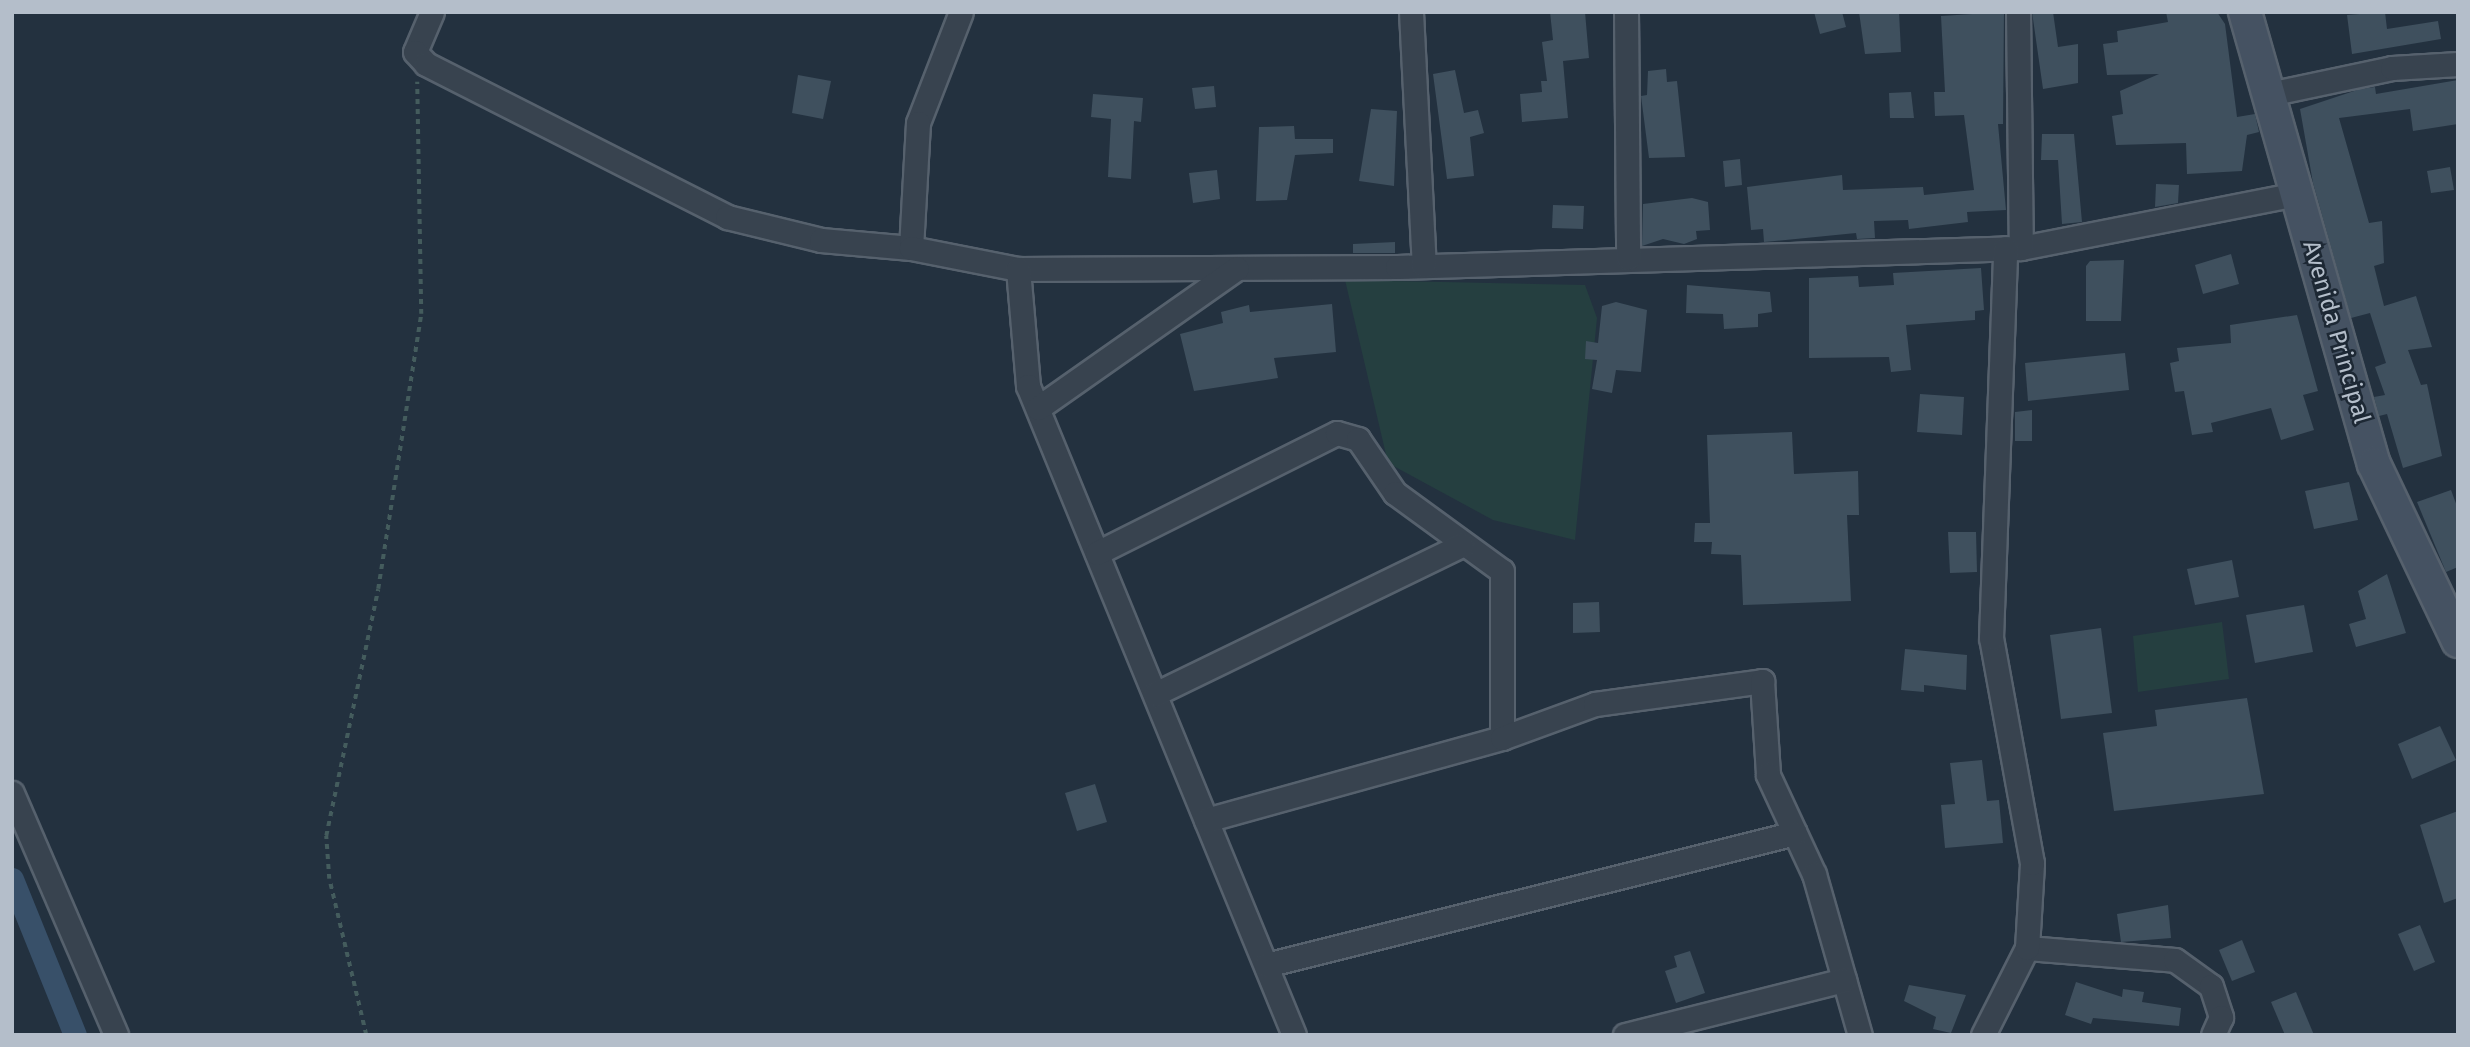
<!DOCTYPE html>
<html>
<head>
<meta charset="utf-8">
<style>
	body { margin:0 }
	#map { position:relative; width:2470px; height:1047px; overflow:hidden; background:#23313f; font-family:"Fira Sans",sans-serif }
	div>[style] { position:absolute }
	.green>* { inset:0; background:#253f40 }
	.canal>* { height:23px; margin:-11.5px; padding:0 11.5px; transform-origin:11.5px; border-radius:11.5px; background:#385069 }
	.building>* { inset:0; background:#3f505e }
	.path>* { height:3.5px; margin-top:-1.75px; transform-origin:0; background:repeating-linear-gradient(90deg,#445c5d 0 5px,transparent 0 10px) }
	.roads { filter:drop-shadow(2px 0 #56616d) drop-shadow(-2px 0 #56616d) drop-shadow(0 2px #56616d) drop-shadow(0 -2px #56616d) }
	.street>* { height:23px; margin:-11.5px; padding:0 11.5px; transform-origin:11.5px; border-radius:11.5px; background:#38434f }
	.secondary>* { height:32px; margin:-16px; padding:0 16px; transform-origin:16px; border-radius:16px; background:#455262 }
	span { translate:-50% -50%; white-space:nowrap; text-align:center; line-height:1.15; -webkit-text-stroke:5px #1d2834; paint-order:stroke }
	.street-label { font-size:24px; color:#b4beca }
	.frame { position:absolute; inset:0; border:14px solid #b4beca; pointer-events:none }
</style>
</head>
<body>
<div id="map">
	<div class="green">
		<i style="clip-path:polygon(1345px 280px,1585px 285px,1597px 318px,1575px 540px,1493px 520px,1388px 463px)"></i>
		<i style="clip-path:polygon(2222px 622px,2229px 679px,2138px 692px,2133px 636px)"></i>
	</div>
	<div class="canal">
		<i style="left:12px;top:879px;width:168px;rotate:68deg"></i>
	</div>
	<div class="building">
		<i style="clip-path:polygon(1550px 12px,1585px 12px,1589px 58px,1563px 61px,1568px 118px,1522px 122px,1520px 94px,1542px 92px,1541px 81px,1547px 81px,1542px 42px,1553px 40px)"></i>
		<i style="clip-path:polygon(1814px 12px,1842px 12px,1846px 27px,1820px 34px)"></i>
		<i style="clip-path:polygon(1859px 12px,1899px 12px,1901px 52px,1865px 54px)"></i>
		<i style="clip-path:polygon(2004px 12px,2003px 124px,1998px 124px,2006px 210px,1967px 212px,1968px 222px,1909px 229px,1908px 220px,1874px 221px,1875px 238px,1857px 239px,1856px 233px,1764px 242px,1763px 229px,1751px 230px,1747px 187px,1842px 175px,1843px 190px,1923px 187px,1924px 195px,1974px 190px,1964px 115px,1935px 116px,1934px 92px,1945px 92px,1941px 16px)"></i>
		<i style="clip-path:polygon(2032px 12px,2053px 12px,2058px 47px,2078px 44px,2078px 83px,2043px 89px)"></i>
		<i style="clip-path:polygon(2166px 12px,2217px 12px,2225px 24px,2237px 117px,2255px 114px,2259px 132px,2247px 135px,2242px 171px,2187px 174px,2186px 143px,2116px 145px,2112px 116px,2123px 114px,2120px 91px,2159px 74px,2107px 75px,2103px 44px,2118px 42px,2117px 31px,2168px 22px)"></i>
		<i style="clip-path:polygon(2385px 12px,2387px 29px,2438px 21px,2441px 39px,2352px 54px,2347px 15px)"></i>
		<i style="clip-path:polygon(1666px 69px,1667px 82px,1677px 81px,1685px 157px,1649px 158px,1641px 96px,1647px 95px,1648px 71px)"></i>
		<i style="clip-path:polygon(1455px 70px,1464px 113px,1478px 110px,1484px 133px,1470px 137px,1474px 176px,1447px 179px,1433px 74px)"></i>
		<i style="clip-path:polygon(798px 75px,831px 81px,823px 119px,792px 113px)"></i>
		<i style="clip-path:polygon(2458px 80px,2458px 124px,2413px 131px,2410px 109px,2339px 118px,2369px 223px,2382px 221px,2384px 263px,2374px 266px,2384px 306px,2416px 296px,2432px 347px,2408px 350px,2421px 385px,2427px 384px,2442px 456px,2403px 468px,2387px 414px,2379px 416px,2374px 397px,2385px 395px,2375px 367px,2386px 363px,2370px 313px,2351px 318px,2313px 183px,2300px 109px,2360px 89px,2375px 87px,2376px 94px)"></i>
		<i style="clip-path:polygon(1214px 86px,1216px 107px,1195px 109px,1192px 88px)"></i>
		<i style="clip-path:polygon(1911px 92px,1914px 118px,1890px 118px,1889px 93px)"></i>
		<i style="clip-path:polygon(1093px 94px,1143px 98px,1141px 122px,1134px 121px,1131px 179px,1108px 177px,1111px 119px,1091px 117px)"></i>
		<i style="clip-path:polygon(1371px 109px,1397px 111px,1394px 186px,1359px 181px)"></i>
		<i style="clip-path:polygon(1294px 126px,1295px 139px,1333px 139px,1333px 153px,1295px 155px,1287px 200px,1256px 201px,1259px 127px)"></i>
		<i style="clip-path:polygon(2042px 134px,2074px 134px,2082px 222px,2062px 224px,2058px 160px,2041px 160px)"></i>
		<i style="clip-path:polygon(1740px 159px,1742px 185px,1725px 187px,1723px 161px)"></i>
		<i style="clip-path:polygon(2450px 167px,2454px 190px,2431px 193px,2427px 171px)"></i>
		<i style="clip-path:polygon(1217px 170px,1220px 199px,1193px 203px,1189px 173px)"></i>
		<i style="clip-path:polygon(2156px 184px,2179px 185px,2178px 203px,2155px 207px)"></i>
		<i style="clip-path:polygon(1692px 198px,1708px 202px,1710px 230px,1696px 231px,1697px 239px,1684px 244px,1663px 239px,1642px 246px,1643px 204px)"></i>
		<i style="clip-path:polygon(1553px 205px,1584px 206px,1583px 229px,1552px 228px)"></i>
		<i style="clip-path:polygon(1395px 242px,1395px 253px,1353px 253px,1353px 244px)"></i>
		<i style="clip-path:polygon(2231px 254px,2239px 284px,2203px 294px,2195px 265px)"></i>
		<i style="clip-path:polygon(2124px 260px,2121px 321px,2086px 321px,2086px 266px,2090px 261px)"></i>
		<i style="clip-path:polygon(1981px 268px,1984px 310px,1975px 311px,1975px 320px,1906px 325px,1911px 370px,1891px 372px,1889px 357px,1809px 358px,1809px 278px,1858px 276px,1859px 287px,1894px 285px,1893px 273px)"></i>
		<i style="clip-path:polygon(1687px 285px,1770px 292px,1772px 312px,1758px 314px,1758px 327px,1724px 329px,1723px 314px,1686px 313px)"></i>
		<i style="clip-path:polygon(1616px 302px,1647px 310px,1641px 372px,1616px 370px,1612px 393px,1592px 389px,1597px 360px,1585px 359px,1586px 341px,1598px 343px,1602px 306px)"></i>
		<i style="clip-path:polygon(1332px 304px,1336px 352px,1274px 358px,1278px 378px,1194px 391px,1180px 334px,1223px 323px,1221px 312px,1249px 305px,1250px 312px)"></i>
		<i style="clip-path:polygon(2297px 315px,2318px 391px,2303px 395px,2314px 430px,2281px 440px,2271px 408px,2211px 423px,2213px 432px,2192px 435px,2184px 391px,2175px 392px,2170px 363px,2179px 361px,2177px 348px,2231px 343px,2230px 325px)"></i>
		<i style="clip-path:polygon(2125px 353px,2129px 390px,2028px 401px,2025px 363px)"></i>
		<i style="clip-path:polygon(1920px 394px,1964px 397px,1962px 435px,1917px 432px)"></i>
		<i style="clip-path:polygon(2032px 410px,2032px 441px,2015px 441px,2015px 412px)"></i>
		<i style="clip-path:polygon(1792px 432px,1794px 474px,1858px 471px,1859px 515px,1847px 515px,1851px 601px,1743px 605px,1741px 555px,1711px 554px,1712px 542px,1694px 542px,1695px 523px,1710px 523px,1707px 435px)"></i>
		<i style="clip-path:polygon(2349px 482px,2358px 520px,2314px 529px,2305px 491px)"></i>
		<i style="clip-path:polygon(2451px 490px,2458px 509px,2458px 567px,2446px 572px,2417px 502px)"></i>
		<i style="clip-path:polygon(1948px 532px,1976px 532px,1977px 572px,1950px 573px)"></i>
		<i style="clip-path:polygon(2232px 560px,2239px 597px,2195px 605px,2187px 569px)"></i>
		<i style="clip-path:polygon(2387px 574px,2406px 633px,2356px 647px,2349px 624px,2366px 619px,2358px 591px)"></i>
		<i style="clip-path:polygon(1599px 602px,1600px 632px,1573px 633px,1573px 603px)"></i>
		<i style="clip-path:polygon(2304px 605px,2313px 652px,2255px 663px,2246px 615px)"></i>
		<i style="clip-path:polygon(2101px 628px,2112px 713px,2061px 719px,2050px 635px)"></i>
		<i style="clip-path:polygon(1905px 649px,1967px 655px,1966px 690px,1924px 685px,1924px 692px,1901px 690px)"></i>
		<i style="clip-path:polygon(2247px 698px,2264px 794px,2114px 811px,2103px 733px,2157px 726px,2155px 710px)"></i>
		<i style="clip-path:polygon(2440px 726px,2456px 760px,2412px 779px,2398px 744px)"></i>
		<i style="clip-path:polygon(1982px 760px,1987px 801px,1999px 800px,2003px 843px,1945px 848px,1941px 805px,1955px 804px,1950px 763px)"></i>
		<i style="clip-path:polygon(1095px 784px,1107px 822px,1077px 831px,1065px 793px)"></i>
		<i style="clip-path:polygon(2458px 811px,2458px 898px,2444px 903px,2420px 825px)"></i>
		<i style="clip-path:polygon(2168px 905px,2171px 938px,2121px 942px,2117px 914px)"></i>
		<i style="clip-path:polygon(2420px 925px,2435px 962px,2414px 971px,2398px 934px)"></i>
		<i style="clip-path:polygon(2242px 940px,2255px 972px,2232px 981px,2219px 950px)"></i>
		<i style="clip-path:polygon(1690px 951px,1705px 993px,1676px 1003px,1665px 971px,1677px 967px,1674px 956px)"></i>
		<i style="clip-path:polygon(2076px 982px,2122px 997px,2123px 989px,2144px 992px,2142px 1002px,2181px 1008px,2179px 1026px,2093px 1018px,2091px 1024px,2065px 1015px)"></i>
		<i style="clip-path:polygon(1909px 985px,1966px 995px,1951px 1033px,1933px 1029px,1936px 1017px,1904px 1001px)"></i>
		<i style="clip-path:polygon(2296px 992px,2314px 1035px,2285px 1035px,2271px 1002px)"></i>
	</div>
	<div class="path">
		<i style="left:366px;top:1035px;width:160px;rotate:-103.3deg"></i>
		<i style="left:329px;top:879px;width:43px;rotate:-94deg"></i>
		<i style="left:326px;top:836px;width:252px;rotate:-78.1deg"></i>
		<i style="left:378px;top:589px;width:278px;rotate:-81.1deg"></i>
		<i style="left:421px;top:314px;width:232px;rotate:-91deg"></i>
	</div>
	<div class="roads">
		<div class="street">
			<i style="left:432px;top:12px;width:43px;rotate:113deg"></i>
			<i style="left:415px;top:52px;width:16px;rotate:47deg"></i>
			<i style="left:426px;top:64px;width:338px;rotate:26.9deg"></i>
			<i style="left:727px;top:217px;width:97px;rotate:13.7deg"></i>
			<i style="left:821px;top:240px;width:90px;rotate:5.1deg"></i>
			<i style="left:961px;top:12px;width:119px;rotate:111.2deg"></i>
			<i style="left:918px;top:123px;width:125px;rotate:93.2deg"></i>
			<i style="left:911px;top:248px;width:109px;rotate:11.1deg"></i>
			<i style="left:1018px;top:269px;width:379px;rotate:-0.3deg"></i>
			<i style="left:1397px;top:267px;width:624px;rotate:-1.74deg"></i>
			<i style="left:2021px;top:248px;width:281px;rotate:-11.1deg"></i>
			<i style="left:1411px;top:12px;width:254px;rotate:87.1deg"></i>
			<i style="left:1626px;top:12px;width:246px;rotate:89.5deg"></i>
			<i style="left:2018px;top:12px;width:236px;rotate:89.3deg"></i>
			<i style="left:2269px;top:94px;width:126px;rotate:-11.9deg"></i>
			<i style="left:2392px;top:68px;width:66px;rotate:-3.5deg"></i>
			<i style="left:1018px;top:269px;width:117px;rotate:85.1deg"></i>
			<i style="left:1028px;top:386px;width:701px;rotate:67.71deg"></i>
			<i style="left:1038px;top:408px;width:243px;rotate:-35.1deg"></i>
			<i style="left:1097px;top:553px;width:268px;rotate:-26.6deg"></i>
			<i style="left:1337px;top:433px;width:22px;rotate:16deg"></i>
			<i style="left:1358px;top:439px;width:65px;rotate:55.6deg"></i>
			<i style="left:1395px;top:493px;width:132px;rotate:36.1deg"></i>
			<i style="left:1502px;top:571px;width:167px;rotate:90deg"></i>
			<i style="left:1155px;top:694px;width:341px;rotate:-25.9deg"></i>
			<i style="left:12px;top:793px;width:263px;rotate:66.7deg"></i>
			<i style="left:1206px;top:820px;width:307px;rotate:-15.5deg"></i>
			<i style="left:1502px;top:738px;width:99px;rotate:-20.1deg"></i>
			<i style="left:1595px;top:704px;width:169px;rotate:-7.8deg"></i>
			<i style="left:1762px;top:681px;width:94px;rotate:86.3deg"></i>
			<i style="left:1768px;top:775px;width:109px;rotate:65.1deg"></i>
			<i style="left:1814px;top:874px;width:167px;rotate:74.1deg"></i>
			<i style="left:2027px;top:948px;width:148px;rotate:4.6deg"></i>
			<i style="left:2175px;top:960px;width:44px;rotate:35.8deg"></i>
			<i style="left:2211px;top:986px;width:33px;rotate:72deg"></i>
			<i style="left:2221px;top:1017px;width:20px;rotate:114deg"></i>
			<i style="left:1266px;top:965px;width:545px;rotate:-14.01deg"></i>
			<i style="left:1625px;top:1035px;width:226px;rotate:-14.1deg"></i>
			<i style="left:1983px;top:1035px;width:97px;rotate:-63.2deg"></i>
			<i style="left:2027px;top:948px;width:85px;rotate:-86.6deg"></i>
			<i style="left:2032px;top:863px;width:229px;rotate:-100.3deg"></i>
			<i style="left:1991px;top:638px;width:390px;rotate:-87.9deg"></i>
		</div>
		<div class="secondary">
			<i style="left:2245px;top:12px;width:470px;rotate:74.1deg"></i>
			<i style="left:2374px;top:464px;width:196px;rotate:64.6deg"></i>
		</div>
	</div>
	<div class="street-label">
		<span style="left:2336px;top:332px;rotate:74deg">Avenida Principal</span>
	</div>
	<div class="frame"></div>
</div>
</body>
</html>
